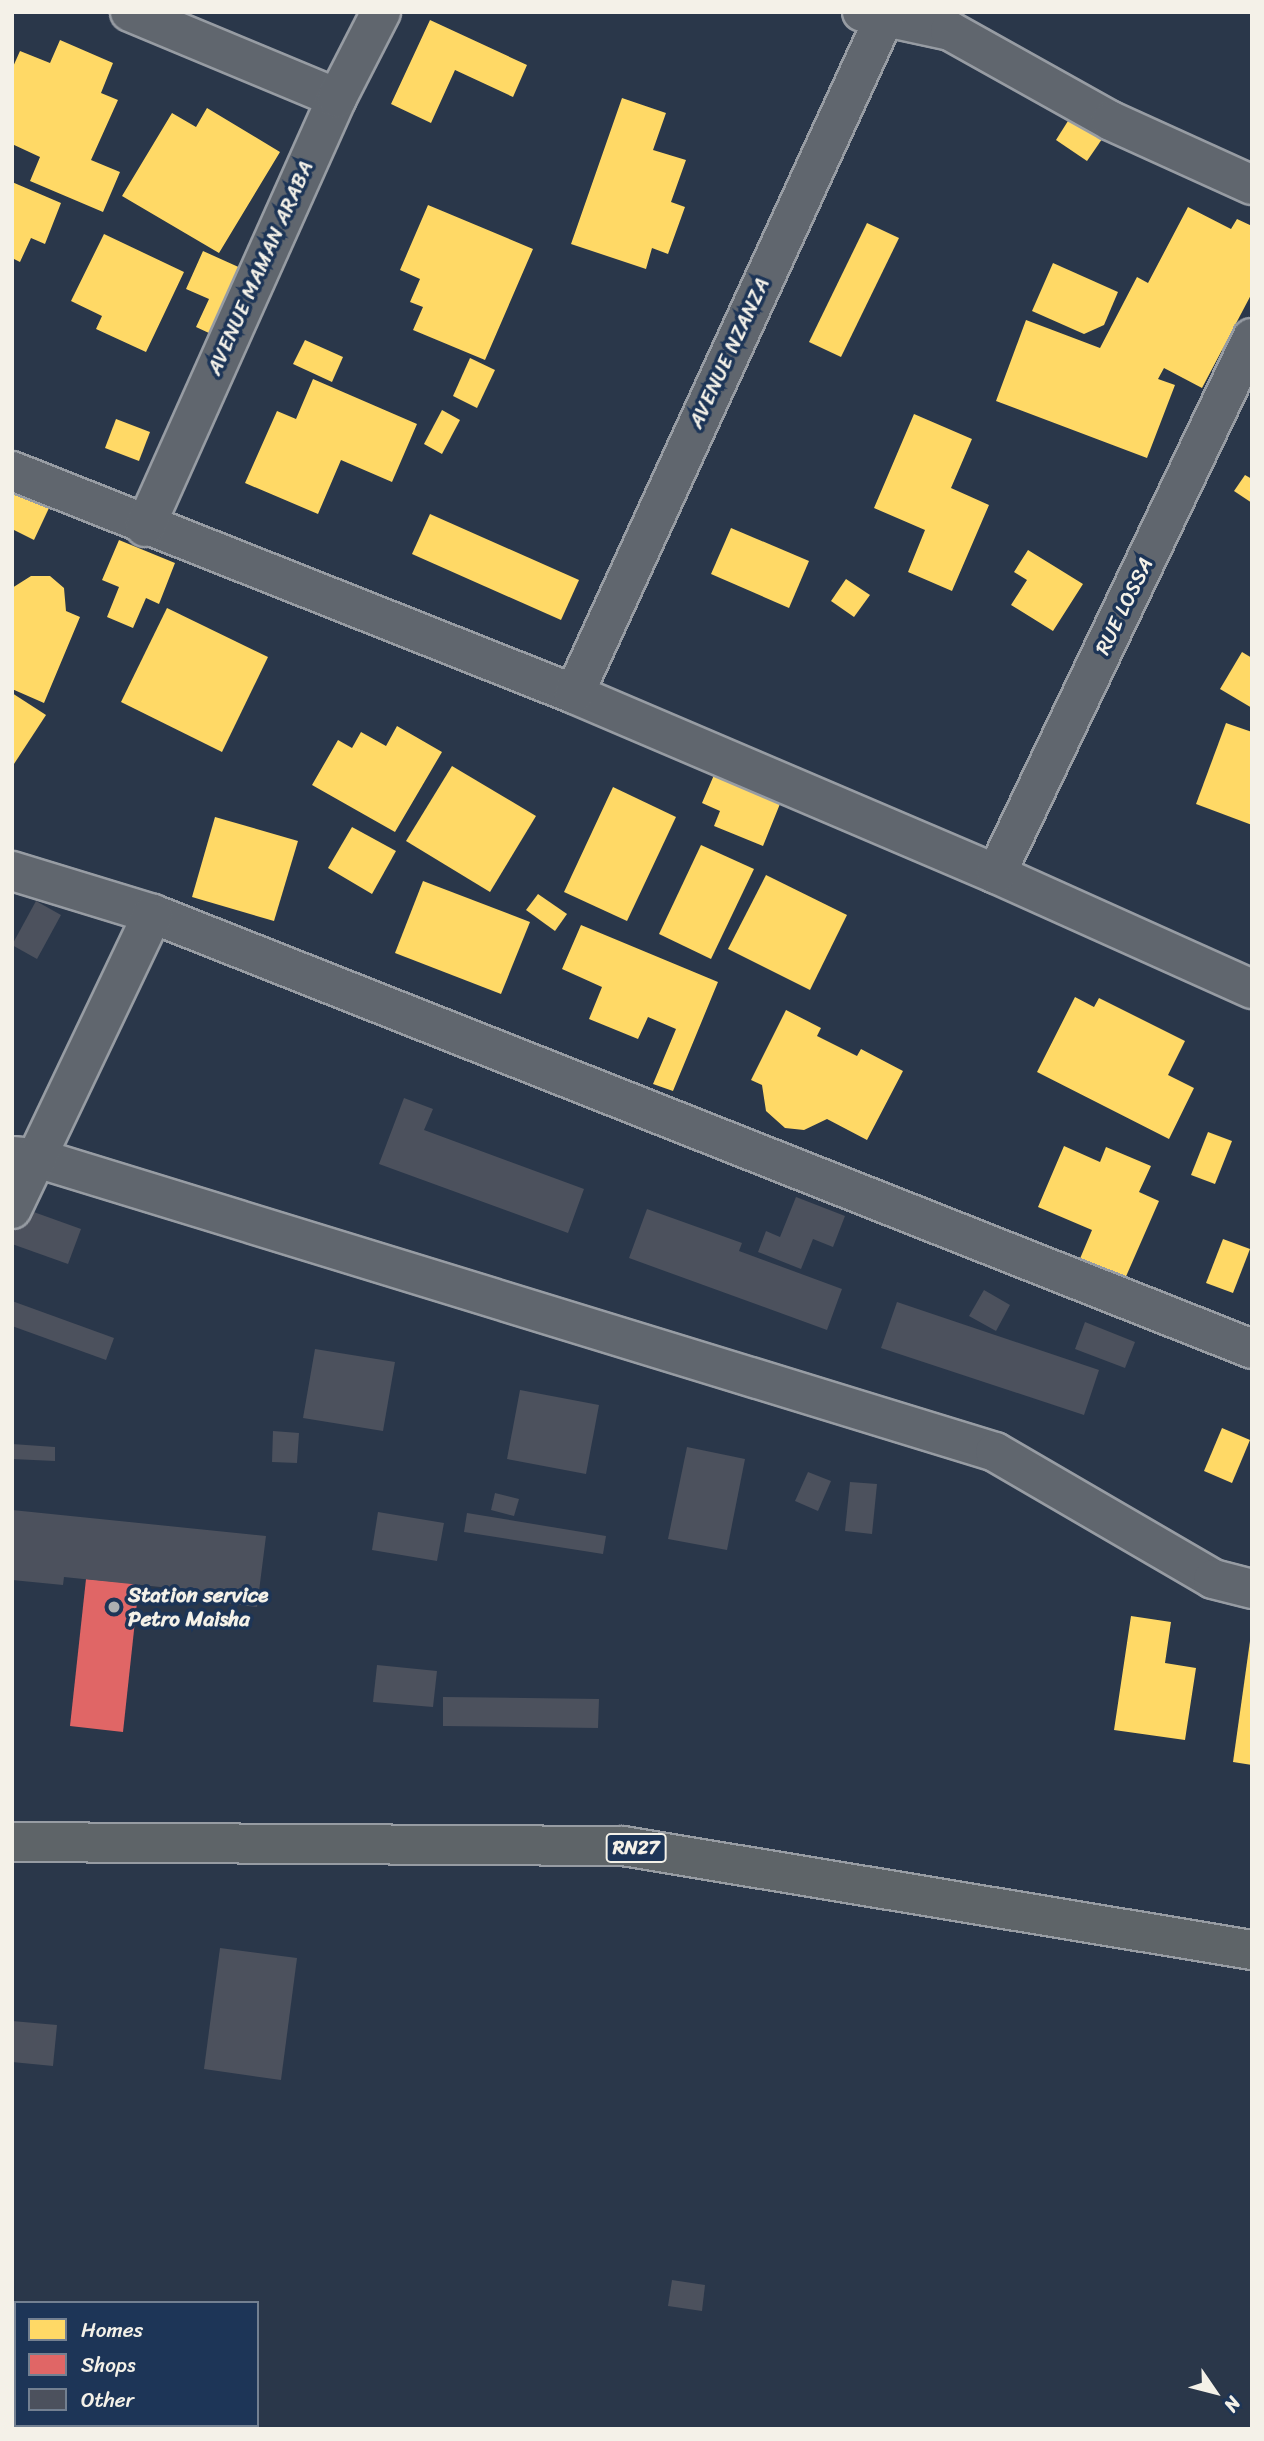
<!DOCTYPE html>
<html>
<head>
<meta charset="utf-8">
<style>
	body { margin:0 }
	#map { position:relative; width:1264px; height:2441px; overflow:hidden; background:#2a374a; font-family:Sriracha,sans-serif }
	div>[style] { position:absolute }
	.homes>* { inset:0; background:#ffd966 }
	.shops>* { inset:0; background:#e06666 }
	.building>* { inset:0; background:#4c515d }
	.roads { filter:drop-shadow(2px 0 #979ca3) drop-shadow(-2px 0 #979ca3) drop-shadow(0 2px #979ca3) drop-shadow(0 -2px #979ca3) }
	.minor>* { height:38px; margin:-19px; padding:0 19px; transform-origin:19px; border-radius:19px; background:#60666e }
	.major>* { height:38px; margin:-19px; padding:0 19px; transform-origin:19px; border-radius:19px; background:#5e6468 }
	.dots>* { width:19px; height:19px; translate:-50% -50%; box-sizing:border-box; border:4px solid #1d3557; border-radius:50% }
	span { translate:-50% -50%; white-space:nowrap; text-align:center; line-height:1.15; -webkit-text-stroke:7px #1d3557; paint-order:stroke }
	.shield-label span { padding:2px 5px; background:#1d3557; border:2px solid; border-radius:5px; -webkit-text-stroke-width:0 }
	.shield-label { font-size:19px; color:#f4f1e8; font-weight:700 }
	.street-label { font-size:21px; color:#f4f1e8 }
	.poi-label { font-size:21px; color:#f4f1e8; font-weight:700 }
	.left { translate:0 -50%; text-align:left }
	.frame { position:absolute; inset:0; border:14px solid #f4f1e8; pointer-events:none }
	.legend { position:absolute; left:14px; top:2301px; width:245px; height:126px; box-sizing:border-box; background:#1d3557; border:2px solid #738091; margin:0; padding:9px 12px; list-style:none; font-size:21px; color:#f4f1e8 }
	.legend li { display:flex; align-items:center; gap:14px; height:35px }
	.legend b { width:35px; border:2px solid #738091 }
	.north { position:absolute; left:1180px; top:2357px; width:70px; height:70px; -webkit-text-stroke:5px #1d3557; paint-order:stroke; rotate:125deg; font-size:19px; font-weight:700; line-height:28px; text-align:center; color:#f4f1e8 }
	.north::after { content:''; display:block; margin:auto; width:24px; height:32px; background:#f4f1e8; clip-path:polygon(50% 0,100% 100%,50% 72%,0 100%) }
</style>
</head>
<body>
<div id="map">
	<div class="homes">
		<i style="clip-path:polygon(430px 20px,527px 65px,513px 97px,455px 70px,431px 123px,391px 104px)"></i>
		<i style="clip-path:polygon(60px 40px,113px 63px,101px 93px,118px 100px,91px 160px,120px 172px,103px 212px,30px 181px,40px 157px,12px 144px,12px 69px,20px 51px,50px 63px)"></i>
		<i style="clip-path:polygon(622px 98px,666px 113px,653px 150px,686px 160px,671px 202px,685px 207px,668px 254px,652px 248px,646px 269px,571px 244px)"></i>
		<i style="clip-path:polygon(1078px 105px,1111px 126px,1087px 161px,1056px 140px)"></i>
		<i style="clip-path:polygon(207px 108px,280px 152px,219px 253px,122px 196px,172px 113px,196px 127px)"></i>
		<i style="clip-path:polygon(12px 182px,61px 203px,45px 244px,31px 238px,20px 262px,12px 258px)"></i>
		<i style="clip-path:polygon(428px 205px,533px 249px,485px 360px,413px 330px,423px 307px,410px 302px,420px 279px,400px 270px)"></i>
		<i style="clip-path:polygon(1188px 207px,1231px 229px,1237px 219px,1252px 226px,1252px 293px,1202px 388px,1164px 368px,1158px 379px,1175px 385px,1147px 458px,996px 401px,1026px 320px,1100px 348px,1137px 277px,1148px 283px)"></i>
		<i style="clip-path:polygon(867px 223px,899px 238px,841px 357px,809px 342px)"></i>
		<i style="clip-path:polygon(104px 234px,184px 272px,146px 352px,96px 329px,102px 316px,71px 301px)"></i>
		<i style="clip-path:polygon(203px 251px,254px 274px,224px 340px,196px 327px,209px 299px,186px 289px)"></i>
		<i style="clip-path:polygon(1053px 263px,1118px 292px,1104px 325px,1084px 334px,1032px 311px)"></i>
		<i style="clip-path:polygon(305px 340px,343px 357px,332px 382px,293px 364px)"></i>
		<i style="clip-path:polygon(470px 358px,495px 370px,477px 408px,453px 396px)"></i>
		<i style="clip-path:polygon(313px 379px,417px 424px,392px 482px,341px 460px,318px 514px,245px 483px,277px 411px,296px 419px)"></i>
		<i style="clip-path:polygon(442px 410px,460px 420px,442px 454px,424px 444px)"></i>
		<i style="clip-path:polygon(914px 414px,972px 439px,951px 488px,989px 505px,952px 591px,908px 572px,925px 530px,874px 508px)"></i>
		<i style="clip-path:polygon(116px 419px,150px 432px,139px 461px,105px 448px)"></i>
		<i style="clip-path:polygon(12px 471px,56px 493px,34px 540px,12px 529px)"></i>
		<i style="clip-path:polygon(1245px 475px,1252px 479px,1252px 503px,1234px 491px)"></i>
		<i style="clip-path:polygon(430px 514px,579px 580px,561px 620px,412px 554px)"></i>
		<i style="clip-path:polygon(731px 528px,809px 561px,789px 608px,711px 574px)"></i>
		<i style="clip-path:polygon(119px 540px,175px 563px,159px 604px,146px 598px,133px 628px,107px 617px,119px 587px,102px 580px)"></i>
		<i style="clip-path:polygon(1028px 550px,1083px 584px,1053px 631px,1011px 605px,1027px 580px,1014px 572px)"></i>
		<i style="clip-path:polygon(31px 576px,50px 576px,64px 588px,66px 611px,80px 617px,44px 703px,12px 689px,12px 588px)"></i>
		<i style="clip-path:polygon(846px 579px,870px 595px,854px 617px,831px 601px)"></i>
		<i style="clip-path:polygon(167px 608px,268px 657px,222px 752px,121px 702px)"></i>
		<i style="clip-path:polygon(1242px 652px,1252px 658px,1252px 708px,1220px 689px)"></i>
		<i style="clip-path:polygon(12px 693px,46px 715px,12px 767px)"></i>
		<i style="clip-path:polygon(1226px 723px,1252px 732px,1252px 825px,1196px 804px)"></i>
		<i style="clip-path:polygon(397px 726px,442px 752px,395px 832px,312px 785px,338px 740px,352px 748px,361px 732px,386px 746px)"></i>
		<i style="clip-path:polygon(720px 761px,786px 789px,763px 846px,714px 826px,720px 811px,702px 803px)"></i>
		<i style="clip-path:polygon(452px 766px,536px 816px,490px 892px,406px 841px)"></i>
		<i style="clip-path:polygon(613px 787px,676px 817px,627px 921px,564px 892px)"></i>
		<i style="clip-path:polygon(215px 817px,298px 841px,274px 921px,192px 897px)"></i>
		<i style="clip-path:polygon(352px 827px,396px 851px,372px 894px,328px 868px)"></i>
		<i style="clip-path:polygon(701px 845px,754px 869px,711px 959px,659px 934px)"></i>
		<i style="clip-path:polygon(766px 875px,847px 915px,810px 990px,728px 949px)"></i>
		<i style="clip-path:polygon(423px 881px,530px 922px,501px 994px,395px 953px)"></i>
		<i style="clip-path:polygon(538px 894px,567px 914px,555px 931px,526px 910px)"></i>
		<i style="clip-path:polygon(581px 925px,718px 982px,673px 1091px,653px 1084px,676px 1029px,648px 1017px,638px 1039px,589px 1019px,602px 987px,562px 969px)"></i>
		<i style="clip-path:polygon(1075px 997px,1094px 1007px,1099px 998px,1185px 1041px,1168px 1075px,1194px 1088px,1169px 1139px,1037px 1072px)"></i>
		<i style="clip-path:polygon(786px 1010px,821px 1028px,817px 1036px,857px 1056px,861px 1049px,903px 1071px,867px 1140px,827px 1119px,804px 1130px,785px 1128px,766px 1111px,762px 1085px,751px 1080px)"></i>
		<i style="clip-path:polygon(1208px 1132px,1232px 1141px,1215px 1184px,1191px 1175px)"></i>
		<i style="clip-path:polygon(1064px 1146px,1100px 1162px,1106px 1147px,1151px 1166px,1139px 1192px,1159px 1201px,1124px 1281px,1079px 1261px,1092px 1230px,1038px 1207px)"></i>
		<i style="clip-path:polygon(1223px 1239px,1250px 1249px,1233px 1293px,1206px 1283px)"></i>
		<i style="clip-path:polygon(1222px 1428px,1250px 1440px,1232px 1483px,1204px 1471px)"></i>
		<i style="clip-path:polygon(1131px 1616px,1171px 1622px,1165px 1663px,1196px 1668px,1185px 1740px,1114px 1730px)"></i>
		<i style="clip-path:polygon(1250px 1641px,1252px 1642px,1252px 1765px,1233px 1762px)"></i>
	</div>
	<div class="shops">
		<i style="clip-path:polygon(86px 1579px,139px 1584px,123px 1732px,70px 1726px)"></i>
	</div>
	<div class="building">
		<i style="clip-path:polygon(36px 901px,61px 915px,37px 959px,12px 945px)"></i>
		<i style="clip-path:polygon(404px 1098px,433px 1109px,424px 1130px,584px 1189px,568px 1233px,379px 1164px)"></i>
		<i style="clip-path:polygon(796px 1197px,845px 1216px,833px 1247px,813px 1239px,801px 1269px,758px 1252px,766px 1231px,780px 1237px)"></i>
		<i style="clip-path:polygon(17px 1206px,81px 1229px,68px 1264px,12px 1244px)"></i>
		<i style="clip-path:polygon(647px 1209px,742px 1243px,739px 1251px,842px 1289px,827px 1330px,629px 1258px)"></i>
		<i style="clip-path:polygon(984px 1290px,1010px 1305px,996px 1331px,969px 1316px)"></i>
		<i style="clip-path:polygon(12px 1301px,114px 1338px,106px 1360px,12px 1326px)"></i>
		<i style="clip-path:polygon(897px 1302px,1099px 1370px,1084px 1415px,881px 1348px)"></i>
		<i style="clip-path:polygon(1085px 1322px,1135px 1342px,1125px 1368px,1075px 1349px)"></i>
		<i style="clip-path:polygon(315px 1349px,395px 1362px,383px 1431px,303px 1418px)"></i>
		<i style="clip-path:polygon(520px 1390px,599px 1405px,586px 1474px,507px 1459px)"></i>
		<i style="clip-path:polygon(273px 1431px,299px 1433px,297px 1463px,272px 1462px)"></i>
		<i style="clip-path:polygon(12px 1444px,55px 1447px,55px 1461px,12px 1459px)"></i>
		<i style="clip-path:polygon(687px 1447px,745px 1459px,727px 1550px,668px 1539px)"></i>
		<i style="clip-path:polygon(808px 1472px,831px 1481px,818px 1511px,795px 1501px)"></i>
		<i style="clip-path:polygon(850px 1482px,877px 1484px,872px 1534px,845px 1531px)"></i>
		<i style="clip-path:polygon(495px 1493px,519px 1499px,514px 1516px,491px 1510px)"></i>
		<i style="clip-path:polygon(12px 1510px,266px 1536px,257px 1607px,217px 1602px,218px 1593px,64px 1577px,63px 1585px,12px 1580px)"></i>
		<i style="clip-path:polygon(378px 1512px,444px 1523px,437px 1561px,372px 1550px)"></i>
		<i style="clip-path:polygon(467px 1513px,606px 1536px,603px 1554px,464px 1532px)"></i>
		<i style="clip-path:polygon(377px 1665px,437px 1671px,433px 1707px,373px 1702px)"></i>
		<i style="clip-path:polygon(443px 1697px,599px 1699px,598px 1728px,443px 1726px)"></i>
		<i style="clip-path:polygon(220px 1948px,297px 1958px,281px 2080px,204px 2069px)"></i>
		<i style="clip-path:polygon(12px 2021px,57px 2025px,53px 2066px,12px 2062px)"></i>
		<i style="clip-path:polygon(672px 2280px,705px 2285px,702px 2311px,668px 2306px)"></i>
		<i style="clip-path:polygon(108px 2425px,169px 2425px,108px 2429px)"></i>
	</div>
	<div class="roads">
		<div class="minor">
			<i style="left:130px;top:12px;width:224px;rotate:22.6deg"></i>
			<i style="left:862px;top:12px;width:90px;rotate:12.2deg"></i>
			<i style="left:950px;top:31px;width:184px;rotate:29.2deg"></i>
			<i style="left:1111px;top:121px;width:155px;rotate:24.4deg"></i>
			<i style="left:12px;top:471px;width:605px;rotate:21.64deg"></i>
			<i style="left:574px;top:694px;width:459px;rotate:23.1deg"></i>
			<i style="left:996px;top:874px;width:281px;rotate:24.2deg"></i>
			<i style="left:145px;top:527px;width:470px;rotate:-65.9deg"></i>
			<i style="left:337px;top:98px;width:97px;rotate:-62.9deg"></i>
			<i style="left:574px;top:694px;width:750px;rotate:-65.35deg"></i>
			<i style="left:12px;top:871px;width:147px;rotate:17deg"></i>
			<i style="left:153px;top:914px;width:1182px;rotate:21.59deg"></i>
			<i style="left:996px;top:874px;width:594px;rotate:-64.47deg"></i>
			<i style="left:12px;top:1156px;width:25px;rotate:5deg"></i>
			<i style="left:37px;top:1158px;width:1002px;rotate:17.06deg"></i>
			<i style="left:995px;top:1452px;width:252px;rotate:30.2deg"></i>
			<i style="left:1213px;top:1579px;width:40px;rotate:14.4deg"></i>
			<i style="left:12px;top:1209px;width:327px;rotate:-64.5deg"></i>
		</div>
		<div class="major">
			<i style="left:12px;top:1842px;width:611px;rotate:0.38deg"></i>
			<i style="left:623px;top:1846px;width:638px;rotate:9.39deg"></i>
		</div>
	</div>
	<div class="dots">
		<i style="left:114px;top:1607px;background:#adb0b1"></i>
	</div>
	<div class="shield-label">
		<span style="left:636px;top:1848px">RN27</span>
	</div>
	<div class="street-label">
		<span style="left:260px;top:268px;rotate:-66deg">AVENUE MAMAN ARABA</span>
		<span style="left:729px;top:353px;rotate:-65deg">AVENUE NZANZA</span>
		<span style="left:1124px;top:606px;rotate:-64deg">RUE LOSSA</span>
	</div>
	<div class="poi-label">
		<span class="left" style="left:128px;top:1607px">Station service<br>Petro Maisha</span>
	</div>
	<div class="frame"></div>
	<ul class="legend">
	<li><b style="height:19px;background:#ffd966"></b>Homes</li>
	<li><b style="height:19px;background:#e06666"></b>Shops</li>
	<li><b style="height:19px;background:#4c515d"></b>Other</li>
	</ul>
	<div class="north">N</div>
</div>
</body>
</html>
